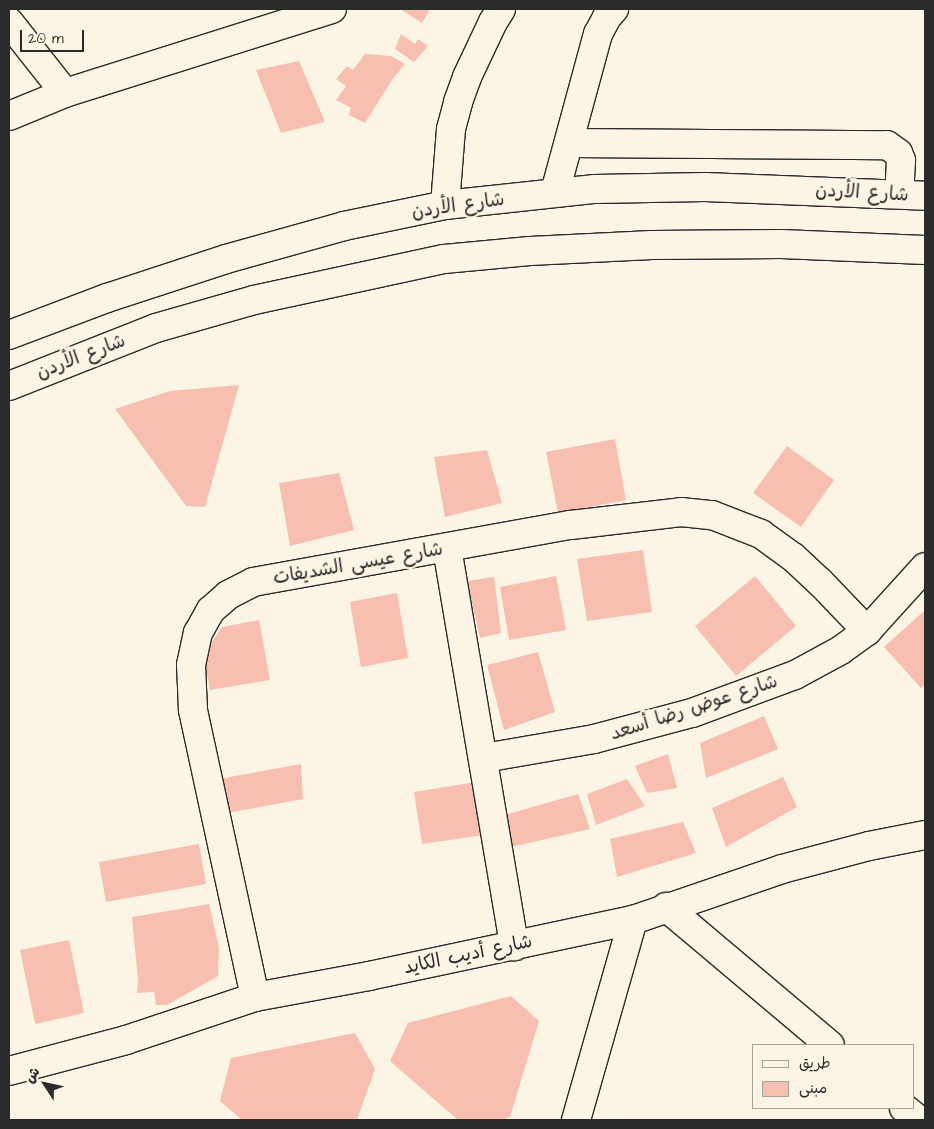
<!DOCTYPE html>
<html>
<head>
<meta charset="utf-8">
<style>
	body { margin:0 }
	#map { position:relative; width:934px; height:1129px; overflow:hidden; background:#fcf5e5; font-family:"Architects Daughter","Playpen Sans Arabic",sans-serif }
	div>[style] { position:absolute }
	.building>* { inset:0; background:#f8beb0 }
	.roads { filter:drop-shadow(1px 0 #2b2b2b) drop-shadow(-1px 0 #2b2b2b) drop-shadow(0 1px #2b2b2b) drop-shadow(0 -1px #2b2b2b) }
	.minor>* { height:28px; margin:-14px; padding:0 14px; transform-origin:14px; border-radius:14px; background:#fcf5e5 }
	.highway>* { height:28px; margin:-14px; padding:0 14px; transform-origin:14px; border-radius:14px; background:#fcf5e5 }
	span { translate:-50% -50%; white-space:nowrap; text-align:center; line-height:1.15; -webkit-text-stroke:4.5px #fcf5e5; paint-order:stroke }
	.street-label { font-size:19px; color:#2b2b2b }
	.frame { position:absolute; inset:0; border:10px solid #2b2b2b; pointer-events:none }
	.legend { position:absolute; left:752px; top:1044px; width:162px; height:65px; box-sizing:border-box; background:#fcf5e5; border:1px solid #a8a49b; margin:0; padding:6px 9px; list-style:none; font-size:15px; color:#2b2b2b }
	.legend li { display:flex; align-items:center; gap:10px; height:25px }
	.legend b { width:25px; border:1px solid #a8a49b }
	.north { position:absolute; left:20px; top:1059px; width:50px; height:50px; -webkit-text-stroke:4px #fcf5e5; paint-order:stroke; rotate:305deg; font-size:14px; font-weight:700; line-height:20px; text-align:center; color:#2b2b2b }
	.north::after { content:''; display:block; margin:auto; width:18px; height:22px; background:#2b2b2b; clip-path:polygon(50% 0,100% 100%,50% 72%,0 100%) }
	.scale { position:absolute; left:20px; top:30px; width:64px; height:22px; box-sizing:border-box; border:2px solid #2b2b2b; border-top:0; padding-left:6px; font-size:15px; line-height:18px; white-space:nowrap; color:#2b2b2b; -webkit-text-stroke:4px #fcf5e5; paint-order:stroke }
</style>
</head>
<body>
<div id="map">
	<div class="building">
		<i style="clip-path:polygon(400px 9px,430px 9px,422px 23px)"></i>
		<i style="clip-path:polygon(401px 34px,415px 44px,418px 39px,428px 46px,414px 62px,395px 49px)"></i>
		<i style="clip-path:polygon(365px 54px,391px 56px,405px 64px,392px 80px,365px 123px,349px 115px,351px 108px,336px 100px,346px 86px,336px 79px,347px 66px,353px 70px)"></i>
		<i style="clip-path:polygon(299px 61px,325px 122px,281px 133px,256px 70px)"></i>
		<i style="clip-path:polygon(239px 385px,205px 507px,186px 506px,115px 409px,170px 391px)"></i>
		<i style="clip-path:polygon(615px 439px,626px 500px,558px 513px,546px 452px)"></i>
		<i style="clip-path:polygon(787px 446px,834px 480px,801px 527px,753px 493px)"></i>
		<i style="clip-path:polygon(487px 450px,502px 503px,445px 517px,434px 457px)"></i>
		<i style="clip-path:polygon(339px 473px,354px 530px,290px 546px,279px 483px)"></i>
		<i style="clip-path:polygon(643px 550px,652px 612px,587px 621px,577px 559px)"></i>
		<i style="clip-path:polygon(556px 576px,566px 630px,509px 640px,500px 587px)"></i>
		<i style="clip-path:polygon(755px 576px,796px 626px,736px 676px,695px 626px)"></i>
		<i style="clip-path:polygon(494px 577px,501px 633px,480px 638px,467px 581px)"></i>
		<i style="clip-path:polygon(397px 593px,408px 658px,361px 667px,350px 602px)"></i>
		<i style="clip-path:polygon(925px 610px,925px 685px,921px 688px,884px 647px)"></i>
		<i style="clip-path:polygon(259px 620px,270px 680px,210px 690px,204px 654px,222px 627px)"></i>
		<i style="clip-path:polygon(538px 652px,555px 712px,504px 730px,487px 665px)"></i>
		<i style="clip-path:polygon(764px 716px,778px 749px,706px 778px,700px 743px)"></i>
		<i style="clip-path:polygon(668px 754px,677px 788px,647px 793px,635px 766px)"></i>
		<i style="clip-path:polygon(301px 764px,303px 799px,222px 814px,213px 780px)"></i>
		<i style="clip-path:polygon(783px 777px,797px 807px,726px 847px,712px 808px)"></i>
		<i style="clip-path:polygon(627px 779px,645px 806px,596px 825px,587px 794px)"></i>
		<i style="clip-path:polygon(476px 782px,484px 835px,422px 844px,414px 792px)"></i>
		<i style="clip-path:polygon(578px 794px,590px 829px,507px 848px,501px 816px)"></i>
		<i style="clip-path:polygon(683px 822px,696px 853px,617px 877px,610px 839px)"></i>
		<i style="clip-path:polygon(199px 844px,206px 884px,106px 902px,99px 862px)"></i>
		<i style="clip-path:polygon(209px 904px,219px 948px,218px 976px,167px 1005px,156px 1005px,154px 992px,137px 993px,138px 980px,132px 917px)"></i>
		<i style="clip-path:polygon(69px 940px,84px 1013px,35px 1024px,20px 950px)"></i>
		<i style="clip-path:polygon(511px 996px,539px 1021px,510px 1117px,502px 1120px,458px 1120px,390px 1061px,408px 1023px)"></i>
		<i style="clip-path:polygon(355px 1033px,375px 1069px,357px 1120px,242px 1120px,220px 1101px,231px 1058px)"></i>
	</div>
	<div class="roads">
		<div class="minor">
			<i style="left:9px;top:22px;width:90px;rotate:51.7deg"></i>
			<i style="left:65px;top:93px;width:280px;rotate:-17.5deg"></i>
			<i style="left:9px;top:116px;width:61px;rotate:-22.3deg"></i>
			<i style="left:570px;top:143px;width:317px;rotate:0.4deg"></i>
			<i style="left:887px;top:145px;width:14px;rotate:36deg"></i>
			<i style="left:898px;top:153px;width:8px;rotate:67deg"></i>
			<i style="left:901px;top:160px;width:34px;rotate:93deg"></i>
			<i style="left:555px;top:192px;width:164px;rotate:-74.8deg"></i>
			<i style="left:598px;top:34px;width:19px;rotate:-62deg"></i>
			<i style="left:607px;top:17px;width:11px;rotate:-49deg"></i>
			<i style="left:445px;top:205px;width:76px;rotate:-85.5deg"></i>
			<i style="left:451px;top:129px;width:28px;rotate:-75deg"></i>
			<i style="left:458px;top:102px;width:27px;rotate:-70deg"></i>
			<i style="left:467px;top:77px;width:61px;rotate:-64.7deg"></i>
			<i style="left:493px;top:22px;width:15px;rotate:-58deg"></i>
			<i style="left:447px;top:548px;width:404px;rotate:80.4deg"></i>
			<i style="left:484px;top:758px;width:112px;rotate:-9.8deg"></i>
			<i style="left:594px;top:739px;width:101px;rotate:-14.9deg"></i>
			<i style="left:692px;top:713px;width:110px;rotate:-20.3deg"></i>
			<i style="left:795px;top:675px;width:52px;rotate:-28.5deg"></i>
			<i style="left:841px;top:650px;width:32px;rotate:-36deg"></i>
			<i style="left:867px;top:631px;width:86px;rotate:-47.8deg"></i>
			<i style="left:666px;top:907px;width:214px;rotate:40.1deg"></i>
			<i style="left:255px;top:997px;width:294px;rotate:-102.2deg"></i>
			<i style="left:193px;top:710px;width:45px;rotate:-92.5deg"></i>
			<i style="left:191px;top:665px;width:33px;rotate:-78deg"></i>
			<i style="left:198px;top:633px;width:26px;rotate:-61deg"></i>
			<i style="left:211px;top:610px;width:23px;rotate:-41deg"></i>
			<i style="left:228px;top:595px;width:28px;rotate:-27deg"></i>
			<i style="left:253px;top:582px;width:323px;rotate:-10.2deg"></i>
			<i style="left:571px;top:525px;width:111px;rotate:-6.7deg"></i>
			<i style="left:681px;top:512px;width:31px;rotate:6deg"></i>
			<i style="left:712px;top:515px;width:53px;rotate:21.2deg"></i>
			<i style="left:761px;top:534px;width:39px;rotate:36deg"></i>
			<i style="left:793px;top:557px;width:37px;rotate:43deg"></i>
			<i style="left:820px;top:582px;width:68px;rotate:46.2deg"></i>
			<i style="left:9px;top:1071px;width:121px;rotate:-14.8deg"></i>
			<i style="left:126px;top:1040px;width:136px;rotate:-18.4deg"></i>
			<i style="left:255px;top:997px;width:116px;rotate:-10.4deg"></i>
			<i style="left:369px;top:976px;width:270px;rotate:-12deg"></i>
			<i style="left:633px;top:920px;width:157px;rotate:-18.9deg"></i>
			<i style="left:782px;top:869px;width:90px;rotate:-14.8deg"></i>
			<i style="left:869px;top:846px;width:57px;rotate:-11.1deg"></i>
			<i style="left:904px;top:1108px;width:19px;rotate:39deg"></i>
			<i style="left:576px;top:1120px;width:208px;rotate:-74.1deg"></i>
		</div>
		<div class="highway">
			<i style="left:9px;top:335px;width:105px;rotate:-20.7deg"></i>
			<i style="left:107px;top:298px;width:125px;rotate:-18.1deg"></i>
			<i style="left:226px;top:259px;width:123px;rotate:-15.6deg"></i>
			<i style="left:344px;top:226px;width:103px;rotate:-11.7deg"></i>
			<i style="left:445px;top:205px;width:151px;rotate:-6.1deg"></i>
			<i style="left:595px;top:189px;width:110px;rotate:-1deg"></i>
			<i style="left:705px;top:187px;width:220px;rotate:2.3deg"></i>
			<i style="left:9px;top:386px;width:158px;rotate:-21.5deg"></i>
			<i style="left:156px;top:328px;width:102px;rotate:-15.9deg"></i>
			<i style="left:254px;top:300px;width:194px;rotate:-12.2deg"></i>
			<i style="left:444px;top:259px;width:86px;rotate:-5.3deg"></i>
			<i style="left:530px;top:251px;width:122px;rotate:-2.8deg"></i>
			<i style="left:652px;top:245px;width:129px;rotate:-0.4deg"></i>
			<i style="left:781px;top:244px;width:144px;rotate:2.4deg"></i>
		</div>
	</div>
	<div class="street-label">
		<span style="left:862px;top:193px;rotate:3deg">شارع الأردن</span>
		<span style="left:458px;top:206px;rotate:-8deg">شارع الأردن</span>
		<span style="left:81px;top:357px;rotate:-21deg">شارع الأردن</span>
		<span style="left:358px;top:564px;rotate:-10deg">شارع عيسى الشديفات</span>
		<span style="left:694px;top:708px;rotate:-18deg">شارع عوض رضا أسعد</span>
		<span style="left:468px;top:955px;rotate:-12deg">شارع أديب الكايد</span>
	</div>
	<div class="frame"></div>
	<ul class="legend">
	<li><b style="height:6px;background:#fcf5e5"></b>طريق</li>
	<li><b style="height:14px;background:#f8beb0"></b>مبنى</li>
	</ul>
	<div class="north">ش</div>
	<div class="scale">20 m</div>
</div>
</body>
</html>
